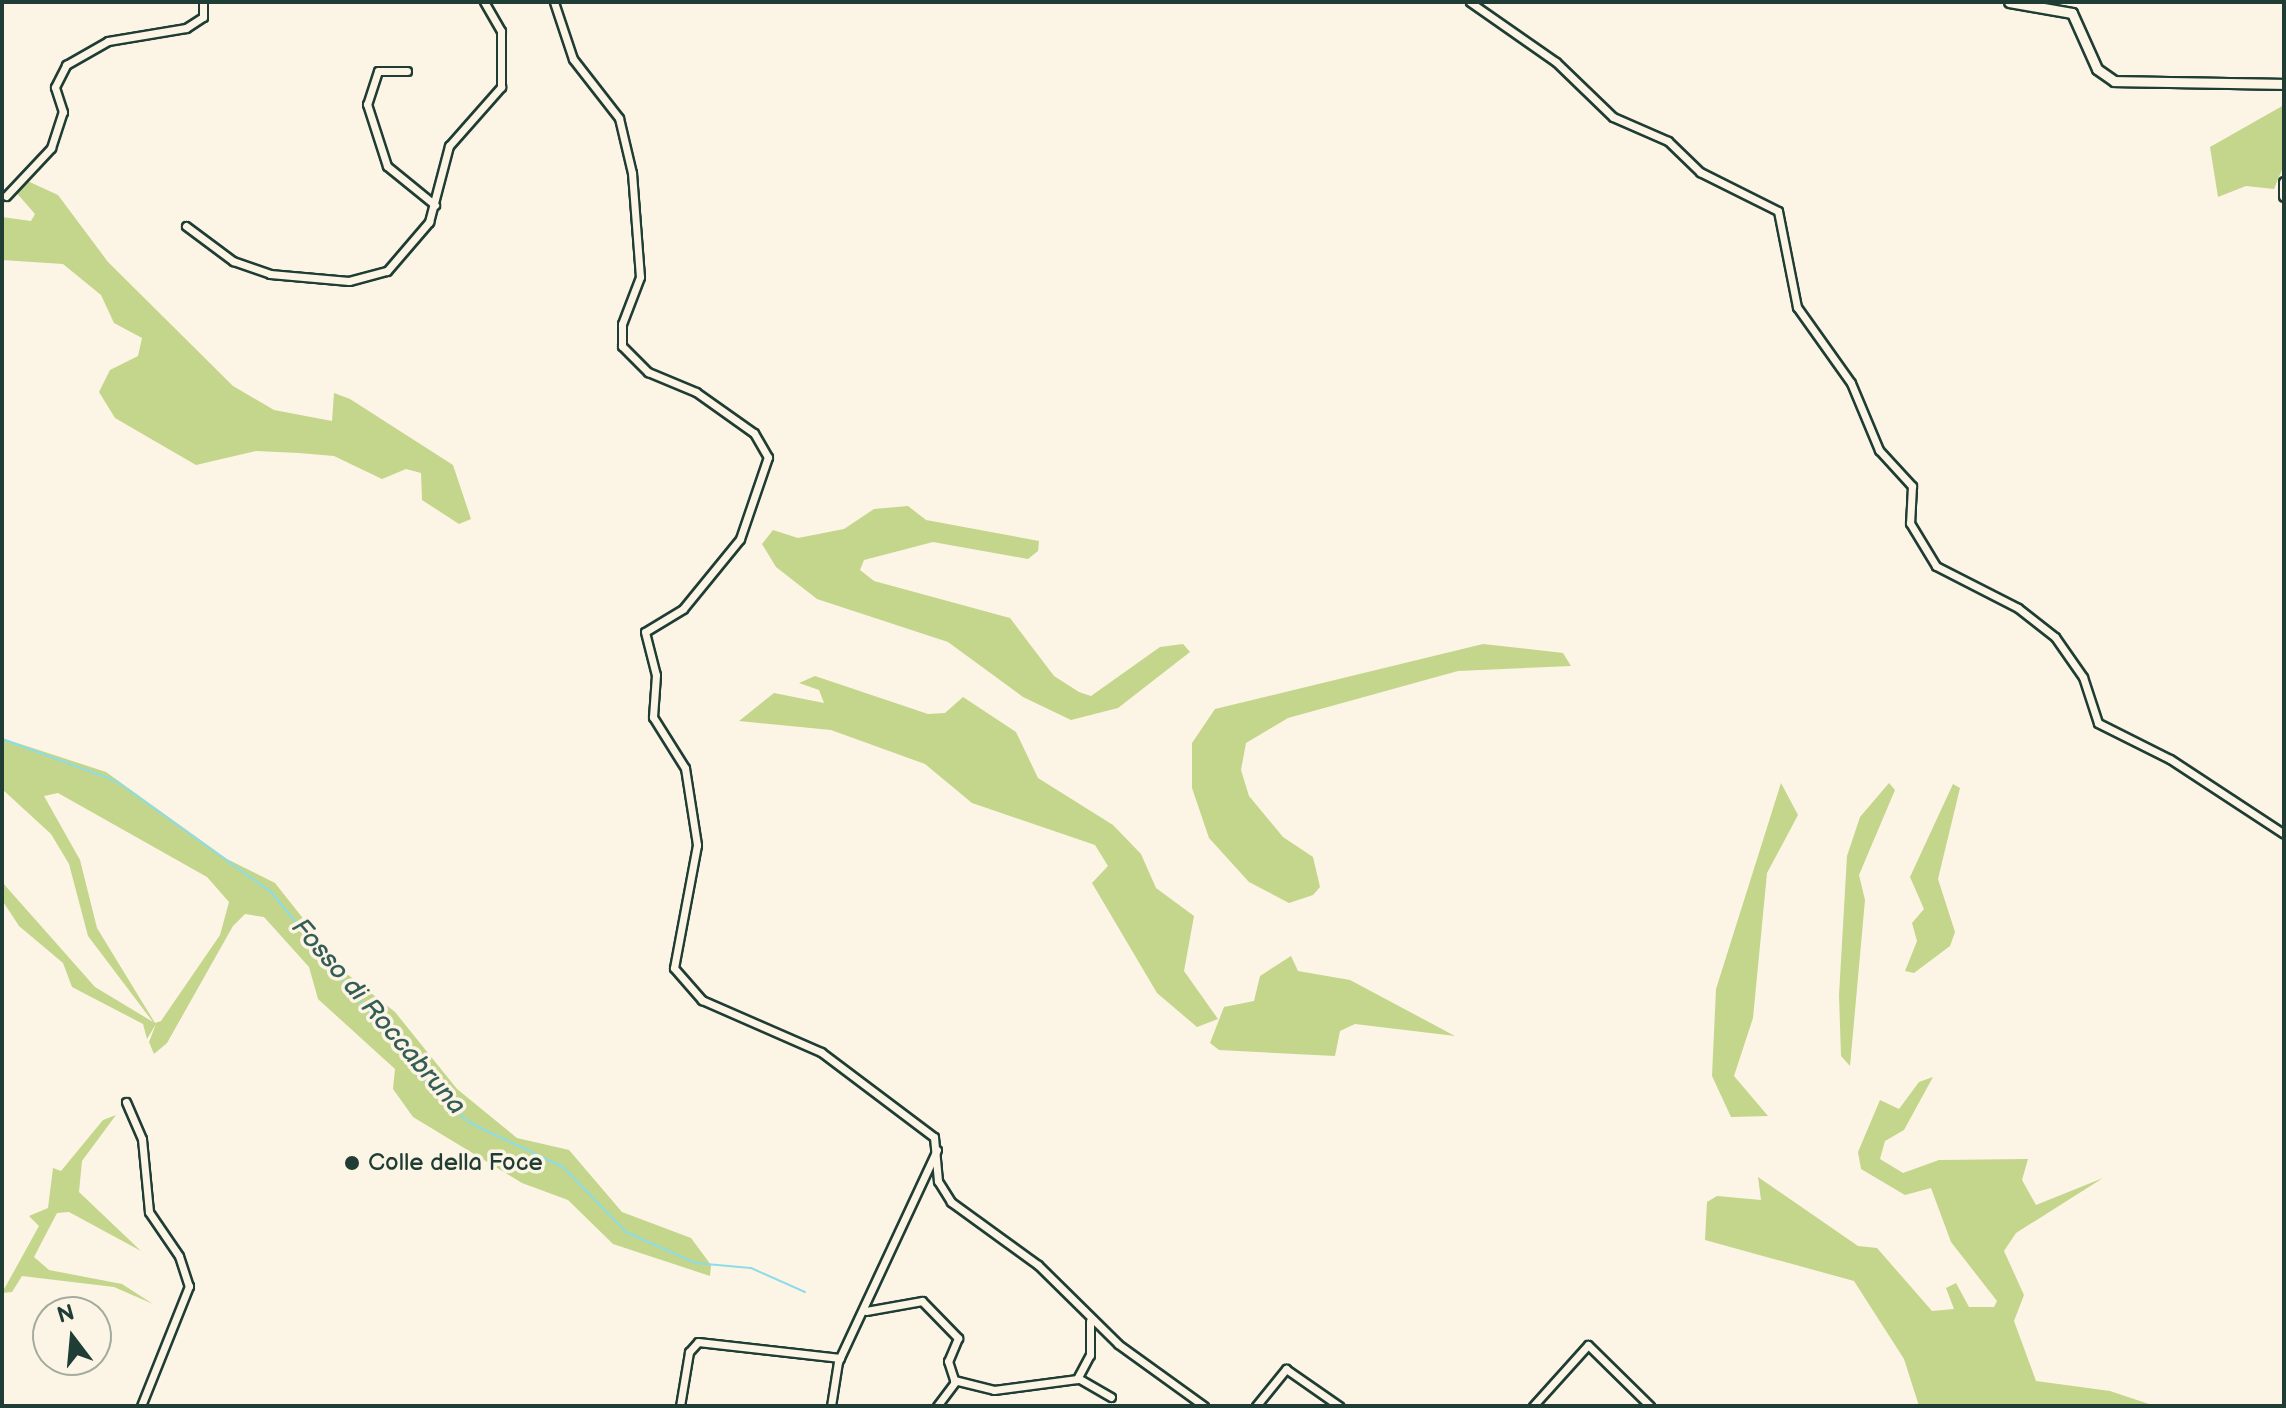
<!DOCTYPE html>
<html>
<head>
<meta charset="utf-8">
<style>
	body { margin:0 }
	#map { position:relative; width:2286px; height:1408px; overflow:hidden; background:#fcf5e5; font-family:"Balsamiq Sans",sans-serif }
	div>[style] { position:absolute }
	.green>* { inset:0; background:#c3d68b }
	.stream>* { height:2px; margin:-1px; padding:0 1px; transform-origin:1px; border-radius:1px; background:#8ddde9 }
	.roads { filter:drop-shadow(2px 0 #1f3d34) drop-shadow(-2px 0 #1f3d34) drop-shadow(0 2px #1f3d34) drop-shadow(0 -2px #1f3d34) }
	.street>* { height:7px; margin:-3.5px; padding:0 3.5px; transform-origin:3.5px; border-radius:3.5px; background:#fcf5e5 }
	.secondary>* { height:9px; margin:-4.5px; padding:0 4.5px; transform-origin:4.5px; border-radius:4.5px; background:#fcf5e5 }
	.dots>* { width:22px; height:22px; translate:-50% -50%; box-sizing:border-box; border:4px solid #fcf5e5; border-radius:50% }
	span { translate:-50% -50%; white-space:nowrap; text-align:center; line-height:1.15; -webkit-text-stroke:7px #fcf5e5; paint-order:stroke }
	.poi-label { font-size:24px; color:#1f3d34 }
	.left { translate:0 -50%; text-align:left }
	.water-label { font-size:26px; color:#355d58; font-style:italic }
	.frame { position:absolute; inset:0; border:4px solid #1f3d34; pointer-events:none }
	.north { position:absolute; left:32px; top:1296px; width:80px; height:80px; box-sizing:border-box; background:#fcf5e5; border:2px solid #a4ab9e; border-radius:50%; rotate:344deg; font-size:22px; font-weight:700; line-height:32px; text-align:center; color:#1f3d34 }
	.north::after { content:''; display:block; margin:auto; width:28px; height:36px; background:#1f3d34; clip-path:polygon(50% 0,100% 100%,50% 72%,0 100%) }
</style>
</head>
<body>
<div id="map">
	<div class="green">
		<i style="clip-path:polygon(2284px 105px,2284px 165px,2274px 189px,2246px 186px,2218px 197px,2210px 147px)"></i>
		<i style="clip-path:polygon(21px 178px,58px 195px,108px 262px,233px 386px,274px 410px,332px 421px,334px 393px,350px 399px,453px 465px,471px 519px,459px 524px,422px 500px,421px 473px,406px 469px,382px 479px,334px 456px,299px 453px,256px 451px,196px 465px,115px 418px,99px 392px,110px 370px,138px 356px,142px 338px,114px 323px,101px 295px,63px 264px,2px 260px,2px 217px,31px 221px,35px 214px,14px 190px)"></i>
		<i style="clip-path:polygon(908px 506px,926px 520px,1039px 541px,1038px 551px,1028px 559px,933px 542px,864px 560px,860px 570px,874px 581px,1010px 618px,1054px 676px,1079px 692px,1091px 696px,1160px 647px,1183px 644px,1190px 652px,1118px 708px,1071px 720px,1023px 697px,948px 642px,817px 599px,776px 567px,762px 544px,773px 530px,798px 538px,844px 529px,874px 509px)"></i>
		<i style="clip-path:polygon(1483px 644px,1563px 653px,1571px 666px,1458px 671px,1288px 718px,1246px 743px,1241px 770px,1249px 796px,1283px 837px,1313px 857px,1320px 887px,1313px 895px,1289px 903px,1249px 882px,1209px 838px,1192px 788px,1192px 743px,1215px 709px)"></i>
		<i style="clip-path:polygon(815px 676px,928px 714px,945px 713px,963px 697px,1016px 732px,1038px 778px,1113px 825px,1141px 854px,1156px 888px,1194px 916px,1184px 971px,1218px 1019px,1197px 1027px,1157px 993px,1092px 883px,1108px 866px,1095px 845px,972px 803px,925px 764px,831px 730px,739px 721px,774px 693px,824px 703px,819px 690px,799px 683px)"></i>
		<i style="clip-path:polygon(evenodd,2px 738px,106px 772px,227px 859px,275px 883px,347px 974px,395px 1012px,457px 1089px,517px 1138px,569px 1150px,622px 1212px,691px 1238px,711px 1265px,710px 1276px,613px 1244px,568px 1200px,522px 1183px,413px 1117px,393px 1089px,395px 1069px,318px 999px,309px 967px,264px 917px,245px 914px,233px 926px,167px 1043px,154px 1054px,149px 1042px,156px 1024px,147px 1039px,143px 1024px,72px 987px,63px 963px,19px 926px,2px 900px,2px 882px,95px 987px,153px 1022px,88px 936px,69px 864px,51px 834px,2px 789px,2px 738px,58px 793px,207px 877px,229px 902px,220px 935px,161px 1021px,155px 1023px,97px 928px,80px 860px,44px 796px,58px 793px)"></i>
		<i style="clip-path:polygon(1781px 783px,1798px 815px,1767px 873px,1753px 1018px,1734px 1076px,1768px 1116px,1731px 1117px,1712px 1076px,1716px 989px)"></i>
		<i style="clip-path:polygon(1889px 783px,1895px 790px,1859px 875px,1865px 900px,1850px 1066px,1841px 1056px,1839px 995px,1847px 856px,1860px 817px)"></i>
		<i style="clip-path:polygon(1953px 784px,1960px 788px,1938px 879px,1955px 932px,1950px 946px,1914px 973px,1905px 971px,1917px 941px,1912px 923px,1924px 909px,1910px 877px)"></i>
		<i style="clip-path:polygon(1291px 956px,1298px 971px,1350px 980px,1455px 1036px,1355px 1024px,1340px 1031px,1335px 1056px,1219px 1050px,1210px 1043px,1224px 1007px,1254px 1001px,1260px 976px)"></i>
		<i style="clip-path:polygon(1933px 1077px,1904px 1130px,1885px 1141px,1880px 1159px,1903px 1173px,1939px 1160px,2028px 1159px,2022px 1180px,2036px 1205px,2103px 1178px,2016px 1233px,2004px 1251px,2024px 1295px,2014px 1321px,2036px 1381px,2110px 1391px,2155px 1406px,1919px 1406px,1904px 1359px,1854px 1281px,1705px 1240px,1707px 1202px,1717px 1196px,1761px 1200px,1758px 1177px,1858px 1246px,1877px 1248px,1932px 1311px,1954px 1309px,1946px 1288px,1956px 1283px,1969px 1307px,1994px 1307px,1997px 1301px,1951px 1242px,1931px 1188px,1905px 1195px,1861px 1169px,1858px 1152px,1880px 1100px,1899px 1109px,1919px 1082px)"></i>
		<i style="clip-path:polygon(116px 1115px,82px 1161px,79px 1192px,141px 1251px,69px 1212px,57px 1213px,34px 1257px,49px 1270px,122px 1284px,153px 1304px,114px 1287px,22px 1276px,12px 1292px,2px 1293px,39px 1226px,29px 1216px,48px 1208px,53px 1168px,61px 1171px,103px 1120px)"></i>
	</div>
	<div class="stream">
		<i style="left:2px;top:739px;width:121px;rotate:20.2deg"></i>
		<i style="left:116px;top:781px;width:191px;rotate:35.6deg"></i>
		<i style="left:271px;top:892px;width:269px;rotate:50.6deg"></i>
		<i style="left:442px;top:1100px;width:36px;rotate:39deg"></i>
		<i style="left:470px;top:1123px;width:103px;rotate:25.3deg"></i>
		<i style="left:563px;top:1167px;width:91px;rotate:45.9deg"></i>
		<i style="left:626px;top:1232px;width:76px;rotate:24.2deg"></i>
		<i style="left:695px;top:1263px;width:56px;rotate:5.1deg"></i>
		<i style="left:751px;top:1268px;width:59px;rotate:24deg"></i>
	</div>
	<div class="roads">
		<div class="street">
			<i style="left:554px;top:2px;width:60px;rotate:71.6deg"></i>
			<i style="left:573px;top:59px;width:75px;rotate:52.1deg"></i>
			<i style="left:619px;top:118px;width:57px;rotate:76.7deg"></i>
			<i style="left:632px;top:173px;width:104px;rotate:85.6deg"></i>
			<i style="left:640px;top:277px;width:50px;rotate:111deg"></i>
			<i style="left:622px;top:324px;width:22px;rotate:90deg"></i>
			<i style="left:622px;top:346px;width:37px;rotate:45deg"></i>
			<i style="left:648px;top:372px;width:52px;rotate:22.6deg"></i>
			<i style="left:696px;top:392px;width:71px;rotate:35.3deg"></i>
			<i style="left:754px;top:433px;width:28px;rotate:60deg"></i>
			<i style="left:768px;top:457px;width:87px;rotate:108.9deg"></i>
			<i style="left:740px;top:539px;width:90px;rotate:129.2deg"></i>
			<i style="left:683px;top:609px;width:44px;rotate:148.8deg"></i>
			<i style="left:645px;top:632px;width:44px;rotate:75.7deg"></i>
			<i style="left:656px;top:675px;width:42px;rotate:94.1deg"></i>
			<i style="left:653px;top:717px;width:60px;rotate:57.9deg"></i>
			<i style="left:685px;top:768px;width:78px;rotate:81.1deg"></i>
			<i style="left:697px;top:845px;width:125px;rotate:100.6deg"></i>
			<i style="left:674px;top:968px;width:43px;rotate:48.8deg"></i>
			<i style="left:702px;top:1000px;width:130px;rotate:23.6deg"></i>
			<i style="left:821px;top:1052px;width:141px;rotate:37deg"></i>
			<i style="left:934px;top:1137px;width:44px;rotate:84.8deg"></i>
			<i style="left:938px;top:1181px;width:25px;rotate:58deg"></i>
			<i style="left:951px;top:1202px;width:107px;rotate:35.9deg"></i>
			<i style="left:1038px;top:1265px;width:112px;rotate:44.6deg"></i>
			<i style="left:1118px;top:1344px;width:106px;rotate:35.8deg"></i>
			<i style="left:1470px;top:2px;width:105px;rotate:34.9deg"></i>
			<i style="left:1556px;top:62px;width:79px;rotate:44deg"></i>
			<i style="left:1613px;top:117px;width:60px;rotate:23.6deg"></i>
			<i style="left:1668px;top:141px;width:45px;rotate:44.1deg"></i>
			<i style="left:1700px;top:172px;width:87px;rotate:26.6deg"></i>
			<i style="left:1778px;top:211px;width:98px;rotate:78.8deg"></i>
			<i style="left:1797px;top:307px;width:93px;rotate:54.6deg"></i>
			<i style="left:1851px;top:383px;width:73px;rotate:67.3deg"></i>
			<i style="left:1879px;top:450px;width:49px;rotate:47.5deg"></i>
			<i style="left:1912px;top:486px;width:37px;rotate:93deg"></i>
			<i style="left:1910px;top:523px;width:50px;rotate:58.8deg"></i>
			<i style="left:1936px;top:566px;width:92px;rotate:27.1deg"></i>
			<i style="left:2018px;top:608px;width:47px;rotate:38.1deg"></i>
			<i style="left:2055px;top:637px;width:49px;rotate:55deg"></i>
			<i style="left:2083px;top:677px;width:48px;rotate:71.9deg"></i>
			<i style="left:2098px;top:723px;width:80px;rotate:26.6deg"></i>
			<i style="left:2170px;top:759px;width:136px;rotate:33.3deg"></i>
			<i style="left:407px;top:71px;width:29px;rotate:180deg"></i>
			<i style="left:378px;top:71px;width:35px;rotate:108deg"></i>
			<i style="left:367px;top:104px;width:65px;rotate:72.1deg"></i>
			<i style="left:387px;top:166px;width:62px;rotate:39.1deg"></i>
			<i style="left:6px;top:196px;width:66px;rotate:-46.8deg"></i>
			<i style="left:51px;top:148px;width:38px;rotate:-72deg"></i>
			<i style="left:63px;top:112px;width:26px;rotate:-108deg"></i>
			<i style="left:55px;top:87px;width:25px;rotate:-63deg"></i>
			<i style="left:66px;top:65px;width:48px;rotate:-29.7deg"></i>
			<i style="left:108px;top:41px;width:79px;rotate:-9.5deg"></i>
			<i style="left:186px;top:28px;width:20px;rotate:-33deg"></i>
			<i style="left:203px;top:17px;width:15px;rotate:-90deg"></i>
			<i style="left:186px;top:226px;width:59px;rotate:36.7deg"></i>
			<i style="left:233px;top:261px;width:39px;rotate:19deg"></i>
			<i style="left:270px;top:274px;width:79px;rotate:5.1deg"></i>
			<i style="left:349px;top:281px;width:39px;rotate:-15deg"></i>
			<i style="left:387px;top:271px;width:65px;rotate:-49.4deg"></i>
			<i style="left:429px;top:222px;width:79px;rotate:-75.3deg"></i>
			<i style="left:449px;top:146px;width:79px;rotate:-48.6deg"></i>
			<i style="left:501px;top:87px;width:56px;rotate:-90deg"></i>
			<i style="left:501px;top:31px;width:34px;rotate:-120deg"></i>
			<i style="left:126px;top:1102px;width:40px;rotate:66.6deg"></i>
			<i style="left:142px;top:1139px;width:73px;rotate:84.5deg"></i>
			<i style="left:149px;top:1212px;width:53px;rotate:55.7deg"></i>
			<i style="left:179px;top:1256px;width:32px;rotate:72deg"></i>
			<i style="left:189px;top:1286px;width:129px;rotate:111.8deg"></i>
			<i style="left:866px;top:1311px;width:57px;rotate:-10.1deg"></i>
			<i style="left:922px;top:1301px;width:52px;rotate:45.8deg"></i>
			<i style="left:958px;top:1338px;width:25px;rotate:113deg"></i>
			<i style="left:948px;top:1361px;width:20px;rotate:72deg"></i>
			<i style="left:954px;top:1380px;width:41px;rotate:14deg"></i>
			<i style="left:994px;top:1390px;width:84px;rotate:-7.5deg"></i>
			<i style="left:1077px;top:1379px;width:27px;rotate:-62deg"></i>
			<i style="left:1090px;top:1355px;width:34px;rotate:-90deg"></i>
			<i style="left:1078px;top:1378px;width:38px;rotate:30deg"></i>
			<i style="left:680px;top:1406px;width:55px;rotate:-80.5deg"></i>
			<i style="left:689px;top:1352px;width:13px;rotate:-48deg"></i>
			<i style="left:698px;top:1342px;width:143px;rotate:6.4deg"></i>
			<i style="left:831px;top:1406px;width:45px;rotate:-81deg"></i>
			<i style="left:838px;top:1362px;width:234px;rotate:-65deg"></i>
			<i style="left:937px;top:1406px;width:31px;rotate:-53deg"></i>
			<i style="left:1256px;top:1406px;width:48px;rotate:-51deg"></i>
			<i style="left:1286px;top:1369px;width:65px;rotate:34.9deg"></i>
			<i style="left:1533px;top:1406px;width:82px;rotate:-48deg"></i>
			<i style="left:1588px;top:1345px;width:87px;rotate:44.5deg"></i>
		</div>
		<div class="secondary">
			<i style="left:2009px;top:2px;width:64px;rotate:9.9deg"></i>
			<i style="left:2072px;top:13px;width:61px;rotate:65.9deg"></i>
			<i style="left:2097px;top:69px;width:21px;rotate:35deg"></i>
			<i style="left:2114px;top:81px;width:170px;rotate:1deg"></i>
			<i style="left:2284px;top:182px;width:14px;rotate:90deg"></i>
		</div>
	</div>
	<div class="dots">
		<i style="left:352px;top:1163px;background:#1f3d34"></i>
	</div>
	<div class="poi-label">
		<span class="left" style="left:368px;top:1163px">Colle della Foce</span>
	</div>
	<div class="water-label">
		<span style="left:378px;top:1017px;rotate:49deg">Fosso di Roccabruna</span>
	</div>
	<div class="frame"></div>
	<div class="north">N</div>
</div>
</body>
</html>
